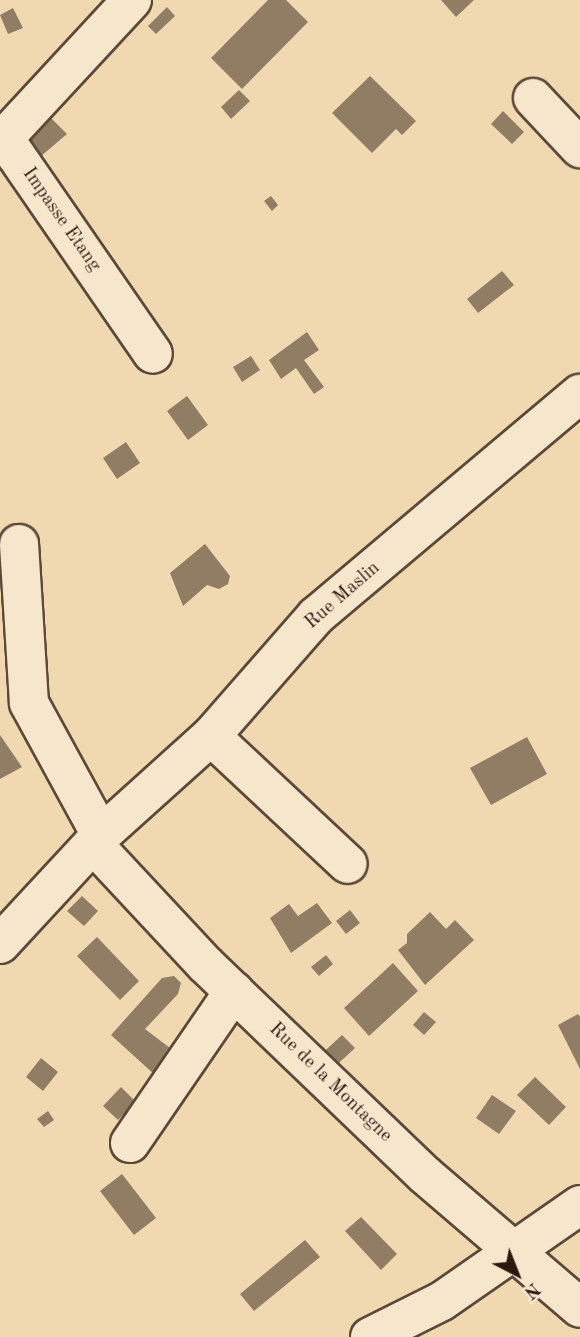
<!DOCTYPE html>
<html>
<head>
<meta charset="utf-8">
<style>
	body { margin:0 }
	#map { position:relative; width:580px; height:1337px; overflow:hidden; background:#f0d9b1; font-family:"Old Standard TT",serif }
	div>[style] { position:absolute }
	.building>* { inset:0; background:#917d63 }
	.roads { filter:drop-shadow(2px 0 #5c4938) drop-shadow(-2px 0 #5c4938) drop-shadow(0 2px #5c4938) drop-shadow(0 -2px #5c4938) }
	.minor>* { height:38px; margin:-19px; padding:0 19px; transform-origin:19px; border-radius:19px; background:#f5e6cc }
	span { translate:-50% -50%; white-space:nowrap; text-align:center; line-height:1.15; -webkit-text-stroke:5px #f5e6cc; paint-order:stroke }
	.street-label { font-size:19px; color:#2a190f }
	.north { position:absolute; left:482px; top:1239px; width:70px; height:70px; -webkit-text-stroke:5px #f5e6cc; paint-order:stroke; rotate:138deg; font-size:19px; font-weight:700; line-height:28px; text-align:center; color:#2a190f }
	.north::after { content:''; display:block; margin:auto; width:24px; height:32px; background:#2a190f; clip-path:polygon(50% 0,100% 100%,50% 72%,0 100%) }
</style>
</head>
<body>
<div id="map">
	<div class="building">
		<i style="clip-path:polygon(268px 0,286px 0,308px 22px,242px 89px,211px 58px)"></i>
		<i style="clip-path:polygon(441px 0,474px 0,456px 17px)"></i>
		<i style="clip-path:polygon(167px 7px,175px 16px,156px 34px,148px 26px)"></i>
		<i style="clip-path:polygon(13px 8px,23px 28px,8px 34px,0 15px)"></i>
		<i style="clip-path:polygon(370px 76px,416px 121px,402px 135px,396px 129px,372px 153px,332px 113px)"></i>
		<i style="clip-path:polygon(239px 90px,250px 101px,231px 119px,221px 107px)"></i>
		<i style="clip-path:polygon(503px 111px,524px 132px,512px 144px,491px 124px)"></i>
		<i style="clip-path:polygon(48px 115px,67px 134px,40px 157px,27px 137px)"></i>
		<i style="clip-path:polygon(271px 196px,278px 205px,272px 211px,264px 201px)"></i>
		<i style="clip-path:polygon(502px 271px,514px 285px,478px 313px,467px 299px)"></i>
		<i style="clip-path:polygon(307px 332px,319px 350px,304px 360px,324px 387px,314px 394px,296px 368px,281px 379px,269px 360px)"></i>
		<i style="clip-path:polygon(251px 356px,260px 370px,242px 382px,233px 367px)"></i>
		<i style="clip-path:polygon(187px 396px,208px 425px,188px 440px,167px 411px)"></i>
		<i style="clip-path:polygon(126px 442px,140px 463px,117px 479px,103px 458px)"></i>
		<i style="clip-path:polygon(205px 544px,230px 576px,228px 584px,219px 589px,207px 585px,183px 606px,170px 573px)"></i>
		<i style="clip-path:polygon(0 735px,22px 767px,0 779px)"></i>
		<i style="clip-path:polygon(527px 737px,547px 774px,491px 805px,470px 768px)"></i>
		<i style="clip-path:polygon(82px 896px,98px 911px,84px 926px,67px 911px)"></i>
		<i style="clip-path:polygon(317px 903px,332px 923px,291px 953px,270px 918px,289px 904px,298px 916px)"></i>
		<i style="clip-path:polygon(350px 910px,360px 923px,346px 934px,336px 921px)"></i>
		<i style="clip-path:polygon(430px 912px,446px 929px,455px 920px,474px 940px,425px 985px,398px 950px,407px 943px,407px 934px)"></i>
		<i style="clip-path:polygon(97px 937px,139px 981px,120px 1000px,77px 956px)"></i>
		<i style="clip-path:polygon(326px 955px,333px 964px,319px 976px,311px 967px)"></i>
		<i style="clip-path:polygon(393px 963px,418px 991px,369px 1036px,344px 1008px)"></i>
		<i style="clip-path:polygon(174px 976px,181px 983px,178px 994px,145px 1029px,170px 1048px,166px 1051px,174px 1058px,156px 1076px,111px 1035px,162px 978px)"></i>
		<i style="clip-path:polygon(424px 1012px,436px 1022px,424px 1035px,413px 1025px)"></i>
		<i style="clip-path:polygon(578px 1014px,580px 1017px,580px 1069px,558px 1025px)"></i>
		<i style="clip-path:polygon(342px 1035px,355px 1048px,327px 1074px,315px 1060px)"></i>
		<i style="clip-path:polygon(41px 1058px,58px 1072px,43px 1091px,26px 1077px)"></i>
		<i style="clip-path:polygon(535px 1077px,566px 1107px,549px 1125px,517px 1095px)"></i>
		<i style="clip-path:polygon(121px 1087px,136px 1102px,118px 1120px,103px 1106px)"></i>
		<i style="clip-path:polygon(492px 1095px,516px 1111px,499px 1134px,476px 1118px)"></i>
		<i style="clip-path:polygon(48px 1111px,54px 1120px,44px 1127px,37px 1119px)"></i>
		<i style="clip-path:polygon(122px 1174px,156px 1218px,134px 1235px,100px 1191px)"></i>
		<i style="clip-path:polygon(361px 1217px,397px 1254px,381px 1270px,345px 1231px)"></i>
		<i style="clip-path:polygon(305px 1240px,320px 1257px,254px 1311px,240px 1294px)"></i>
	</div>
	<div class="roads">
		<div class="minor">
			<i style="left:132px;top:0;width:188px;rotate:132.8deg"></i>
			<i style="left:4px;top:138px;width:262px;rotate:55.4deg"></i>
			<i style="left:533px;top:98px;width:69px;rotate:46.8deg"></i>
			<i style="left:19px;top:544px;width:159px;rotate:86.4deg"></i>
			<i style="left:29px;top:703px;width:150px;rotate:61.4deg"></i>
			<i style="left:211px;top:736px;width:187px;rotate:43.1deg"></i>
			<i style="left:94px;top:845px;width:164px;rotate:47deg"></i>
			<i style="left:206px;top:965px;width:303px;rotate:43.8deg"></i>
			<i style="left:425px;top:1175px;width:204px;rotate:40.6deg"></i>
			<i style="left:0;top:944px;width:149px;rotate:-47.2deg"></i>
			<i style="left:101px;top:835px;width:148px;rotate:-42deg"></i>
			<i style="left:211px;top:736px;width:159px;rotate:-48.8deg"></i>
			<i style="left:316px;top:616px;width:345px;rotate:-40.1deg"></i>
			<i style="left:130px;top:1143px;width:184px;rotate:-55.6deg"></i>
			<i style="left:370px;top:1337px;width:80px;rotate:-26.6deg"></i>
			<i style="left:442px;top:1301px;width:168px;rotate:-34.8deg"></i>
		</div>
	</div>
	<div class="street-label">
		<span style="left:61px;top:220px;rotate:55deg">Impasse Etang</span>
		<span style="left:343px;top:596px;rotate:-41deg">Rue Maslin</span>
		<span style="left:330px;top:1083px;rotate:44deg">Rue de la Montagne</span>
	</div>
	<div class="north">N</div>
</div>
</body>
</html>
